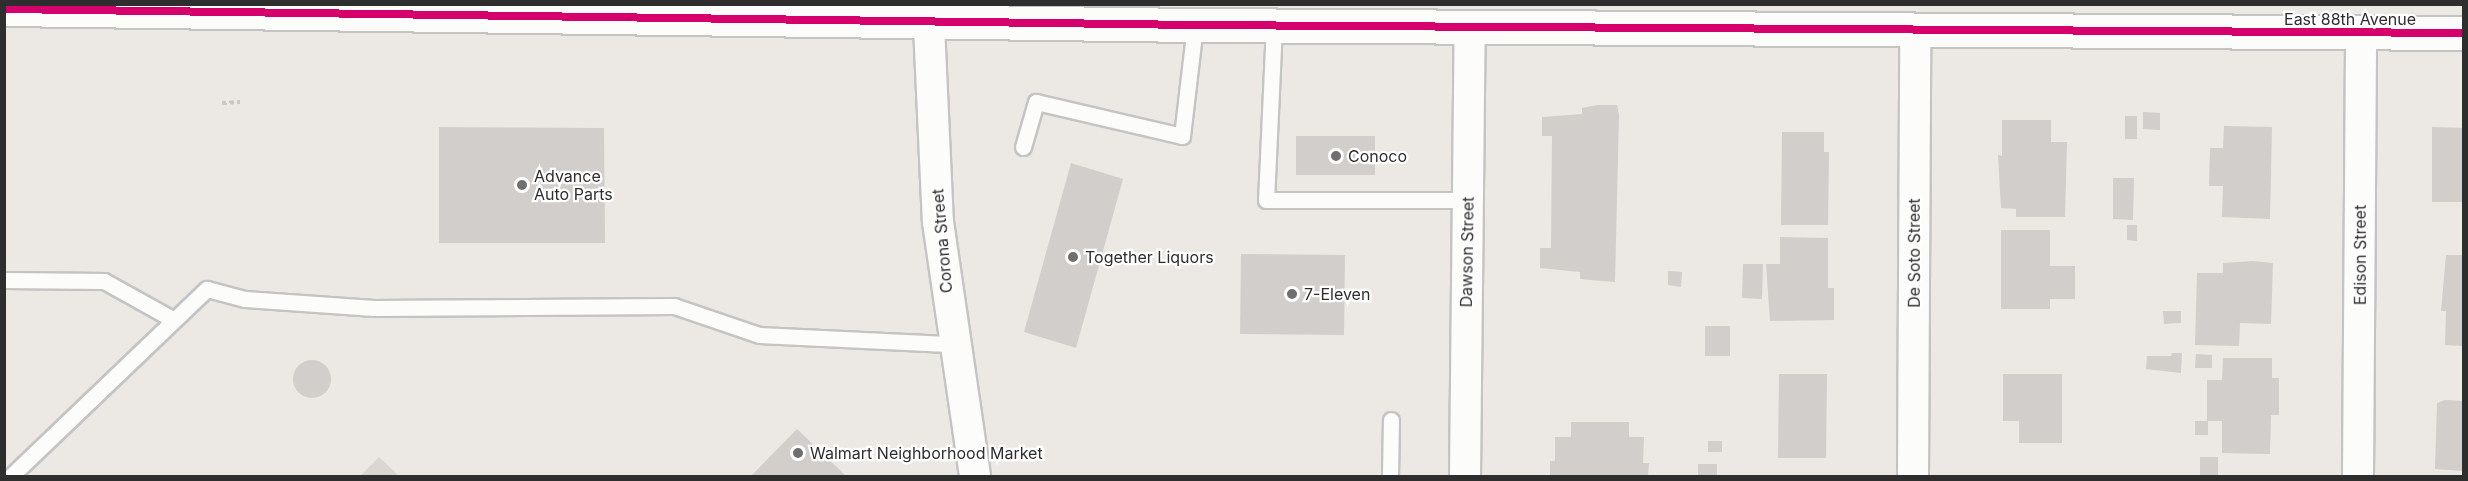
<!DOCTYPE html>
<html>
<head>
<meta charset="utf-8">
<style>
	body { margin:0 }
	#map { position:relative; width:2468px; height:481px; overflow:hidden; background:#ece8e4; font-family:Inter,sans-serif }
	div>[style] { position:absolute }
	.plaza>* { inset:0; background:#dad6d2 }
	.building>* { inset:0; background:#d1cecb }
	.round { border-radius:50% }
	.path>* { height:4px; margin-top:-2px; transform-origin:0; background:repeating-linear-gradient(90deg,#c9c9c8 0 4.5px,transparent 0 7.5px) }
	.roads { filter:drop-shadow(2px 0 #c5c4c5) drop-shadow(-2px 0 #c5c4c5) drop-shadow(0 2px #c5c4c5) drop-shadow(0 -2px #c5c4c5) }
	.lane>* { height:15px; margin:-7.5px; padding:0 7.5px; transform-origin:7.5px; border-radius:7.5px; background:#fcfcfb }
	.street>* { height:30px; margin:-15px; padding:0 15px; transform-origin:15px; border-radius:15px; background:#fcfcfb }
	.secondary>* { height:33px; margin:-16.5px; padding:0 16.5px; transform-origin:16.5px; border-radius:16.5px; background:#fcfcfb }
	.cycleway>* { height:8px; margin:-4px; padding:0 4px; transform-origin:4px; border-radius:4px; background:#d6006c }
	.dots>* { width:16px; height:16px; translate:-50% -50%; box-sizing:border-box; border:3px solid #fff; border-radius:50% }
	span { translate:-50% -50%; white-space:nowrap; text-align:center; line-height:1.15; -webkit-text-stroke:4.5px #fff; paint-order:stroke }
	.street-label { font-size:16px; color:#2e2e2e }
	.poi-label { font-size:16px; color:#2e2e2e }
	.left { translate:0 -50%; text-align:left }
	.frame { position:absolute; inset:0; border:6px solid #2e2e2e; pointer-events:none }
</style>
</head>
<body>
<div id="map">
	<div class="plaza">
		<i style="clip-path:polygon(379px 457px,399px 476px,360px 476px)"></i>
	</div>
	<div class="building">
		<i style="clip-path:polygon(1597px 105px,1617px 105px,1619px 115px,1615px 282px,1580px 279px,1580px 272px,1540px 268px,1540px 248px,1551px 248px,1552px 136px,1542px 136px,1542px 117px,1582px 114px,1582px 108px)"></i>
		<i style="clip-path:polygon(2143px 112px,2160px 113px,2160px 130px,2143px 129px)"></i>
		<i style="clip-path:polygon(2125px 116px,2137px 116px,2137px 139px,2125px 139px)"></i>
		<i style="clip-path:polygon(2002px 120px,2051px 120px,2051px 142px,2067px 142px,2065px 217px,2016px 217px,2016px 209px,2001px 208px,1998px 155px,2002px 156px)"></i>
		<i style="clip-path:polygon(2224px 126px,2272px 127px,2270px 219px,2222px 217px,2223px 186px,2209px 186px,2210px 148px,2223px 148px)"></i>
		<i style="clip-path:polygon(439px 127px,604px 128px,605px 243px,439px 243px)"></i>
		<i style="clip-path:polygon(2432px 127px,2464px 128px,2464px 202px,2432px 202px)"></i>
		<i style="clip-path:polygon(1782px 132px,1824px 132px,1824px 152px,1829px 152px,1828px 225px,1781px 225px)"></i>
		<i style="clip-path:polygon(1296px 136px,1375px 136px,1375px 175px,1296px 175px)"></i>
		<i style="clip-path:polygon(1071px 163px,1123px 179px,1076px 348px,1024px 332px)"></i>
		<i style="clip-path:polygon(2113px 178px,2134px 178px,2133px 220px,2113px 219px)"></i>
		<i style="clip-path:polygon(2127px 225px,2137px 225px,2137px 241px,2127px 240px)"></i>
		<i style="clip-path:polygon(2001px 230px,2050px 230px,2050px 266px,2075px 266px,2075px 299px,2050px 299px,2050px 309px,2001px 309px)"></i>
		<i style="clip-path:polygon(1780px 237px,1828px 238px,1828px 288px,1834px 288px,1834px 320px,1770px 321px,1766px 264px,1780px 264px)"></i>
		<i style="clip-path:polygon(1241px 254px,1345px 255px,1344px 335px,1240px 334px)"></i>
		<i style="clip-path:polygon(2446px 255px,2464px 255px,2464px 346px,2445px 345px,2446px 311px,2441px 311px)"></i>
		<i style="clip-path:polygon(2253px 261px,2273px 263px,2271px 324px,2240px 323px,2239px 346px,2195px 345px,2197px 273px,2223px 273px,2223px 263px)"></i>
		<i style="clip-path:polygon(1743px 264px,1763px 264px,1762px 299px,1742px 298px)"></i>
		<i style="clip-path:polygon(1668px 271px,1682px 272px,1681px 287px,1668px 285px)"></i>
		<i style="clip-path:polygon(2163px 311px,2181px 311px,2181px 323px,2164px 324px)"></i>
		<i style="clip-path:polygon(1705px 326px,1730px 326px,1730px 356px,1705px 356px)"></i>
		<i style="clip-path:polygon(2172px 353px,2182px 353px,2181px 373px,2146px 369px,2147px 356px,2171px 356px)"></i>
		<i style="clip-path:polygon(2196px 354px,2212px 355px,2212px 368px,2195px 368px)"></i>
		<i style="clip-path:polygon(2223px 358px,2272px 358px,2272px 378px,2279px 378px,2279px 415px,2271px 415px,2270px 454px,2222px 453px,2222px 421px,2208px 421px,2208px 435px,2195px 435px,2195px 421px,2207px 421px,2207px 380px,2222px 380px)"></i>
		<i class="round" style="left:293px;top:360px;width:38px;height:38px"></i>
		<i style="clip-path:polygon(1779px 374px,1827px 374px,1826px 458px,1778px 458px)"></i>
		<i style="clip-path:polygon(2003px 374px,2062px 374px,2062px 443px,2019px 443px,2019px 421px,2003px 421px)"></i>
		<i style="clip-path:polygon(2445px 400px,2464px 401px,2464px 471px,2435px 469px,2437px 403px)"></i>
		<i style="clip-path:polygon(1571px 422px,1629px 422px,1629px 437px,1644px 437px,1643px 463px,1649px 463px,1648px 476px,1550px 476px,1550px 461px,1555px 461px,1555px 437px,1571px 437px)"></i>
		<i style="clip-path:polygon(797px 429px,846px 476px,751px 476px)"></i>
		<i style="clip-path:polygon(1708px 441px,1722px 441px,1722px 452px,1708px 452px)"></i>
		<i style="clip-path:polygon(2200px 457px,2218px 457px,2218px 476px,2200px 476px)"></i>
		<i style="clip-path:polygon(1698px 464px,1717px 464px,1717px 476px,1698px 476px)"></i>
	</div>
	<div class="path">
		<i style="left:222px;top:103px;width:18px;rotate:-3deg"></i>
	</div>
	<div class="roads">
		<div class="lane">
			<i style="left:1274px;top:25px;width:175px;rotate:92.6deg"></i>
			<i style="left:1266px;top:200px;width:202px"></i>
			<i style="left:1023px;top:147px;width:47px;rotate:-73.9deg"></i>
			<i style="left:1036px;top:102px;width:150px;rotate:13.1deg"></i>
			<i style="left:1182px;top:136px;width:112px;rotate:-83.3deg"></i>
			<i style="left:4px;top:280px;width:100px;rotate:0.6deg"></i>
			<i style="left:104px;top:281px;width:80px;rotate:29.1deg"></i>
			<i style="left:11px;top:476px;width:271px;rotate:-43.7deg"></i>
			<i style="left:207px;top:289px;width:39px;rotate:15deg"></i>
			<i style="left:245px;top:299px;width:129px;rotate:4deg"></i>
			<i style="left:374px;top:308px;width:300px;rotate:-0.4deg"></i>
			<i style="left:674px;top:306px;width:90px;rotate:18.8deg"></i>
			<i style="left:759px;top:335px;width:194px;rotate:2.7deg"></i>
			<i style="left:1390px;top:476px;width:56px;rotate:-89deg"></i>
		</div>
		<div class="street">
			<i style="left:928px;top:4px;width:218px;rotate:87.4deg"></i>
			<i style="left:938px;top:222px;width:257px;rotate:81.7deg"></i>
			<i style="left:1465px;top:476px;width:449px;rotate:-89.4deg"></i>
			<i style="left:1913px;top:476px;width:446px;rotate:-89.7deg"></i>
			<i style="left:2358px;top:476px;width:443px;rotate:-89.6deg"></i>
		</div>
		<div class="secondary">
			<i style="left:4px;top:9px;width:1191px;rotate:0.77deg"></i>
			<i style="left:1195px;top:25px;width:1269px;rotate:0.36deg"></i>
		</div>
	</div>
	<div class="cycleway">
		<i style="left:4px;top:9px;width:1191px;rotate:0.77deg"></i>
		<i style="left:1195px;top:25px;width:1269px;rotate:0.36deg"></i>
	</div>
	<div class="dots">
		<i style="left:1336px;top:156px;background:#706f6e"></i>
		<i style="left:522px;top:185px;background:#706f6e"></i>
		<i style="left:1073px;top:257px;background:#706f6e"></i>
		<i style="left:1292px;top:294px;background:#706f6e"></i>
		<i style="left:798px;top:453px;background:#706f6e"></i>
	</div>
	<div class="street-label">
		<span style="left:2350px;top:19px">East 88th Avenue</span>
		<span style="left:942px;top:241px;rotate:-95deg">Corona Street</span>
		<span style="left:1467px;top:252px;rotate:-89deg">Dawson Street</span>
		<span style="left:1914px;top:253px;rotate:-90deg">De Soto Street</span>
		<span style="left:2360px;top:255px;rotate:-90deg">Edison Street</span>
	</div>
	<div class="poi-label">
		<span class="left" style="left:1348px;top:156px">Conoco</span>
		<span class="left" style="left:534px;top:185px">Advance<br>Auto Parts</span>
		<span class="left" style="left:1085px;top:257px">Together Liquors</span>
		<span class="left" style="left:1304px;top:294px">7-Eleven</span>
		<span class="left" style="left:810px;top:453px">Walmart Neighborhood Market</span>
	</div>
	<div class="frame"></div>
</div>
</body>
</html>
